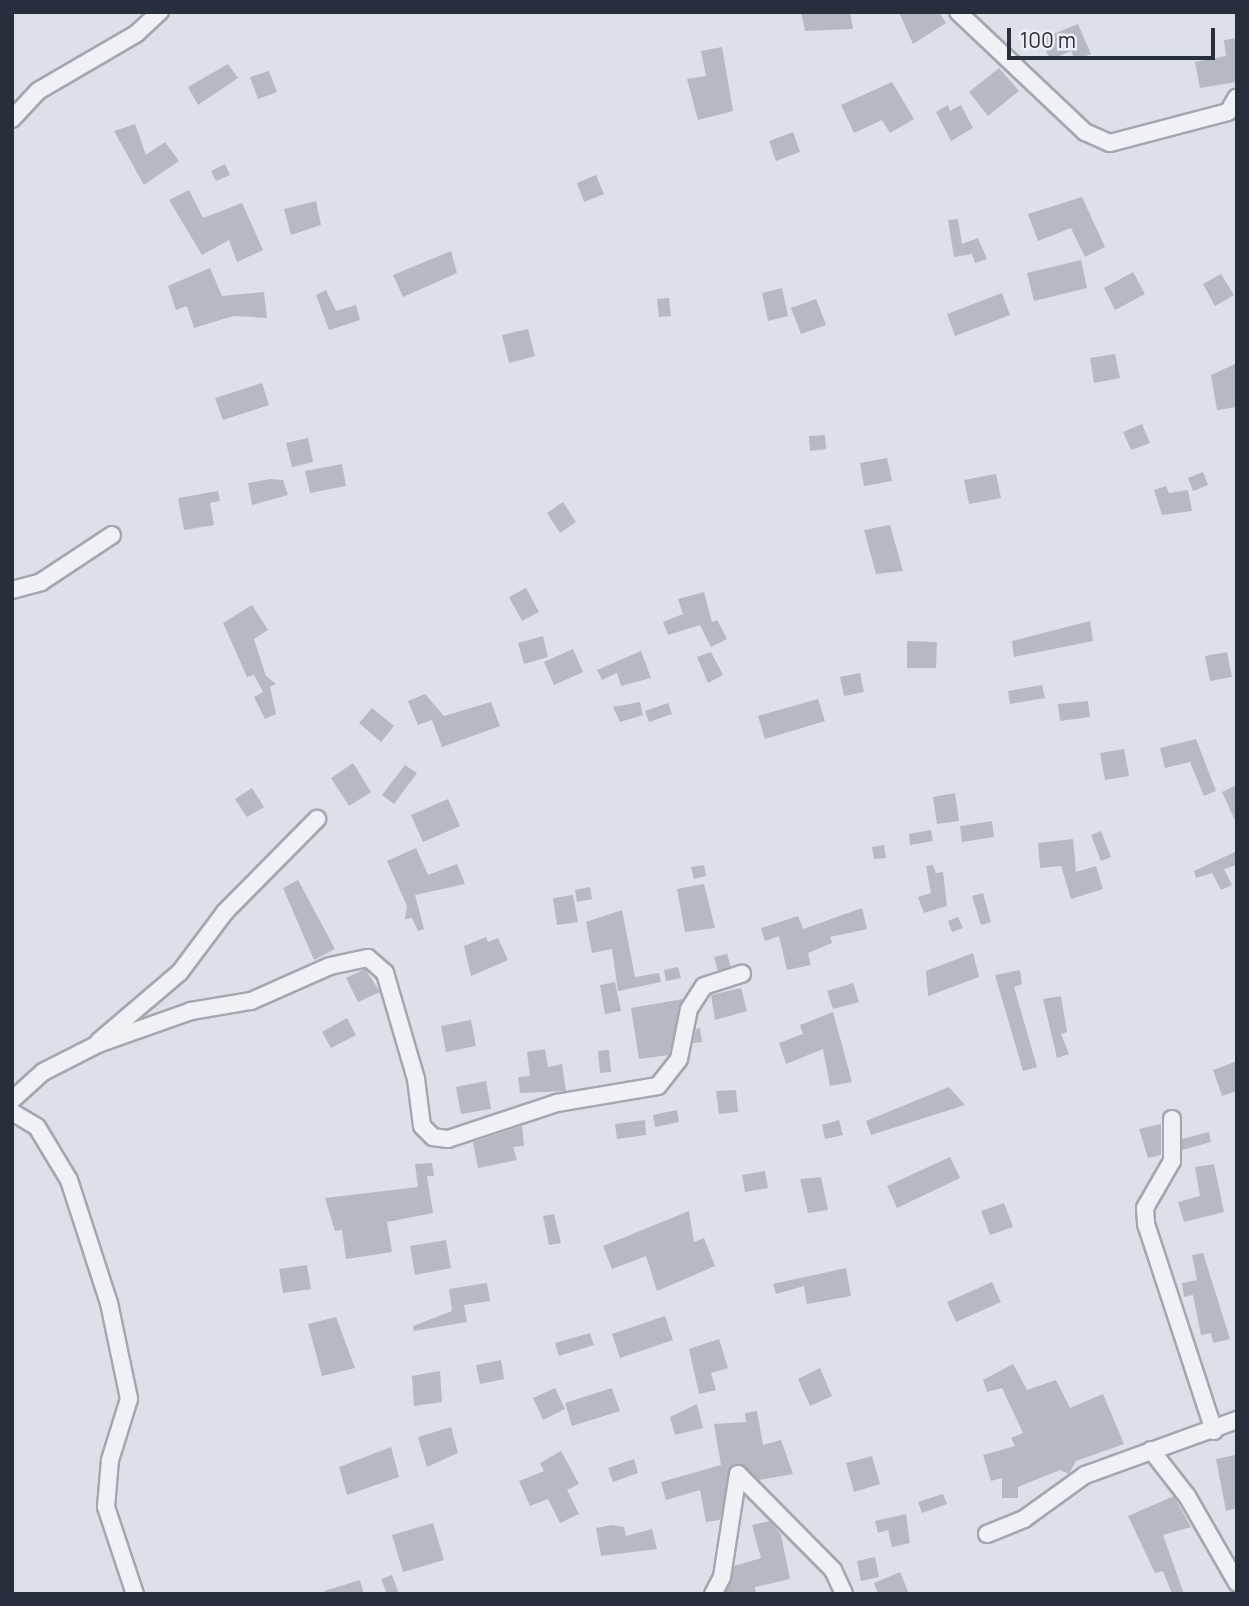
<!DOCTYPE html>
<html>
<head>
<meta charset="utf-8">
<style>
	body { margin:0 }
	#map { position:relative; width:1249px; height:1606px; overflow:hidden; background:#dde0e6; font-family:Manrope,sans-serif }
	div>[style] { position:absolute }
	.building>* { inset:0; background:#b5b9c2 }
	.roads { filter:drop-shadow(2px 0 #a3a7b0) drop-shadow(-2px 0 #a3a7b0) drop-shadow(0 2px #a3a7b0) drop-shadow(0 -2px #a3a7b0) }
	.street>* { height:16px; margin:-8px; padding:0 8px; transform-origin:8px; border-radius:8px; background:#eff1f5 }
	span { translate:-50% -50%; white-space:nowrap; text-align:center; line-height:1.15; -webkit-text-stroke:5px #eceff4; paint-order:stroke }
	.frame { position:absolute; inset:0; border:14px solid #272e3c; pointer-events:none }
	.scale { position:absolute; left:1007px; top:28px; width:208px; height:32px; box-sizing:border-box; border:4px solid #272e3c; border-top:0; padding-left:9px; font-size:21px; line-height:24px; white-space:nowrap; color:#272e3c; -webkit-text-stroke:5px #eceff4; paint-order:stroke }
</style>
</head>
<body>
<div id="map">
	<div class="building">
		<i style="clip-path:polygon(801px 12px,850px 12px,853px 29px,805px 31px)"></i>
		<i style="clip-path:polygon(899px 12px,939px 12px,946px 23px,913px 44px)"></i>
		<i style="clip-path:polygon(1078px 24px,1091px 54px,1075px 60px,1071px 51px,1050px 60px,1041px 39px)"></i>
		<i style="clip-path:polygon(1237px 38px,1237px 82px,1200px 88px,1195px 62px,1226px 56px,1224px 40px)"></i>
		<i style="clip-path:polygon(722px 47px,733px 111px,698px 120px,687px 79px,706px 76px,701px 51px)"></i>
		<i style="clip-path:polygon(228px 64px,238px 78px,198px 105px,188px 87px)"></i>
		<i style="clip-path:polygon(999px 68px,1019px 91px,988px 116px,969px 92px)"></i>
		<i style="clip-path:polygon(269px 71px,277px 92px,258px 99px,250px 77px)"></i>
		<i style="clip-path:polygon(892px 82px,914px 119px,890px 133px,882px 120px,854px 133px,841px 105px)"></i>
		<i style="clip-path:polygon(948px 105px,950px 111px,961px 105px,973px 128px,951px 141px,936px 112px)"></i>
		<i style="clip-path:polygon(135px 124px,146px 155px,165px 142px,179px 161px,144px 185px,114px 131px)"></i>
		<i style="clip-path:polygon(793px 132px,800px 152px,776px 161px,769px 141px)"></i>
		<i style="clip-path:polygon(225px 164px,230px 175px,216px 181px,211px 171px)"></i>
		<i style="clip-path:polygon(596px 175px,604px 194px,584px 202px,577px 183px)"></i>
		<i style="clip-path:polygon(189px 190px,203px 218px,242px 203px,263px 250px,237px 262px,229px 240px,202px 255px,169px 200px)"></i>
		<i style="clip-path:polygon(1082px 197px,1105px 247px,1085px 257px,1071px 228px,1038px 241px,1028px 214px)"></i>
		<i style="clip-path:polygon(316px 201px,321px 225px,291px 235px,284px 209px)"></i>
		<i style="clip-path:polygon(958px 219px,962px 244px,978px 238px,987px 259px,975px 263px,972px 254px,954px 257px,948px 220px)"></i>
		<i style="clip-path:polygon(451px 251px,457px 273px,403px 297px,393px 275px)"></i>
		<i style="clip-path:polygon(1081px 260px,1087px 288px,1034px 301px,1027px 273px)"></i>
		<i style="clip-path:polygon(210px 268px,222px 296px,264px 292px,267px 318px,233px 316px,194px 328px,187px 306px,176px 310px,168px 286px)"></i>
		<i style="clip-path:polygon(1133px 272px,1145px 294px,1115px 310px,1104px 288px)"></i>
		<i style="clip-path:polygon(1221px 274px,1234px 295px,1215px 306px,1203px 284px)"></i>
		<i style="clip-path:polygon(782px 288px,788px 316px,768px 321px,762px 293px)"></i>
		<i style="clip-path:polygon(326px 290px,336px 311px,356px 305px,360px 320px,329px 330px,316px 295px)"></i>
		<i style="clip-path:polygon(1002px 293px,1010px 315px,955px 336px,947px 314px)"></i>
		<i style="clip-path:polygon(669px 298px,671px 316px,659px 317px,657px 299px)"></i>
		<i style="clip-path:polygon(816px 299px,826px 325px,801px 334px,791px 308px)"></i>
		<i style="clip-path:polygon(528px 329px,535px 356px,509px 363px,502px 335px)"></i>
		<i style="clip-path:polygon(1115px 354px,1120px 378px,1094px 383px,1090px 358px)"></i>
		<i style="clip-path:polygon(1237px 363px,1237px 407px,1217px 410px,1211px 375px)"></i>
		<i style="clip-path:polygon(262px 383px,269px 405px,223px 420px,215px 398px)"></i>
		<i style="clip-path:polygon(1142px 424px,1150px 443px,1131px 450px,1123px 432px)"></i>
		<i style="clip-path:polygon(825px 435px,826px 449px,810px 451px,809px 436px)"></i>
		<i style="clip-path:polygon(308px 438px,313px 462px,292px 467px,286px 443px)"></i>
		<i style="clip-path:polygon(887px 458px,892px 481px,864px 486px,860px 463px)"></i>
		<i style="clip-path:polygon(342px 464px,346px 486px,310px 493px,305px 471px)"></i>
		<i style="clip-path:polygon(1203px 472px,1208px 485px,1193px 491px,1188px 478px)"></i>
		<i style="clip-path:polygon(996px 474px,1001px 498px,969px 504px,964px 480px)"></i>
		<i style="clip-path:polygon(270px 479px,283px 480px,288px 495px,252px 505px,248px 483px)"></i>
		<i style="clip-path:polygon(1166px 486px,1169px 493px,1188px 490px,1192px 511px,1162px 515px,1154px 490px)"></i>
		<i style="clip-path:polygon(218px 491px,220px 501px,210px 503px,214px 525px,184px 530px,178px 498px)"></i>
		<i style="clip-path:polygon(563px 502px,576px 522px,560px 533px,547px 513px)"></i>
		<i style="clip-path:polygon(890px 525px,903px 571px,876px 574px,864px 530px)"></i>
		<i style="clip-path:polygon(526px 588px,539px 612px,522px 621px,509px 597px)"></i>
		<i style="clip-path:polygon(704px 592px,712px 622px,717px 620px,727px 639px,711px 647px,700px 625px,668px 635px,663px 622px,683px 614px,678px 599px)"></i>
		<i style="clip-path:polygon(252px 605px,268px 630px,254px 639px,266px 676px,276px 684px,270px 687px,276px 714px,265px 719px,254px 697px,263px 692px,254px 675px,247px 677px,223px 623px)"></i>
		<i style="clip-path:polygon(1090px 621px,1093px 641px,1014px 657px,1012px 641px)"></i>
		<i style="clip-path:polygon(543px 636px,548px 657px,524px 664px,518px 643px)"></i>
		<i style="clip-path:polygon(907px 641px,937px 642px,936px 668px,907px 668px)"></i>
		<i style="clip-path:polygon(573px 649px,583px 672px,554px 685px,544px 662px)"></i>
		<i style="clip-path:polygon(641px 651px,651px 678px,621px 686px,617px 673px,602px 680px,597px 670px)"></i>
		<i style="clip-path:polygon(711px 652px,723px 675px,708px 683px,697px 657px)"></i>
		<i style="clip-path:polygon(1227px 652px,1232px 677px,1210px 681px,1205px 656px)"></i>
		<i style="clip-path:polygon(860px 673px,864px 692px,844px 696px,840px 677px)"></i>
		<i style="clip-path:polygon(1042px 685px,1045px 698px,1010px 704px,1008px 691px)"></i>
		<i style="clip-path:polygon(425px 694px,444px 716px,491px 702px,500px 726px,442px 747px,432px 720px,418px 725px,408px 701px)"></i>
		<i style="clip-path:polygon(818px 699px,825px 721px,765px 739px,758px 716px)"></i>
		<i style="clip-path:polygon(1088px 701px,1090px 717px,1060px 721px,1058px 704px)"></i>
		<i style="clip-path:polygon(640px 702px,643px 715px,620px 722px,613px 707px)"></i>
		<i style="clip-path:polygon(668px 703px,672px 714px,649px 722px,645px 711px)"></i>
		<i style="clip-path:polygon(372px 708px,394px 726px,381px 742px,359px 723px)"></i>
		<i style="clip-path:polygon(1196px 739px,1216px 791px,1204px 796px,1190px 762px,1165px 768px,1160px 748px)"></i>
		<i style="clip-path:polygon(1124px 749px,1129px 776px,1105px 780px,1100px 753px)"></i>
		<i style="clip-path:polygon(353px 763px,371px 792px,349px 806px,331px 778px)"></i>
		<i style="clip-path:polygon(405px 765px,417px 773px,394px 804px,382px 795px)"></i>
		<i style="clip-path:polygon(1237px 785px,1237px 825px,1222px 792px)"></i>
		<i style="clip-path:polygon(252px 788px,264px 807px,247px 817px,235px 799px)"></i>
		<i style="clip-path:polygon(955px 793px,959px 821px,937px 824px,933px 797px)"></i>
		<i style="clip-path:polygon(448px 799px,460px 826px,423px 842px,411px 815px)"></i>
		<i style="clip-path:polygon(992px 821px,994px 837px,962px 842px,960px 826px)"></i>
		<i style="clip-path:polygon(931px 830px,933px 841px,910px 845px,909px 834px)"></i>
		<i style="clip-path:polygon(1101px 831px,1111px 857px,1101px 861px,1091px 835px)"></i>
		<i style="clip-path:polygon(1073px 839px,1076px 872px,1096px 866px,1103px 889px,1071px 899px,1061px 866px,1040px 868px,1038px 843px)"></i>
		<i style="clip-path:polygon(884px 845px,886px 858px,874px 859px,872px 847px)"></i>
		<i style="clip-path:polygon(416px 848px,428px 875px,457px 864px,465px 884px,415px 895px,424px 929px,418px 931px,412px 918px,405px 919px,407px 906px,387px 861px)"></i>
		<i style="clip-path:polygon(1237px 851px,1237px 865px,1224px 869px,1232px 885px,1221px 890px,1212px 873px,1196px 878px,1194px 871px)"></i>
		<i style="clip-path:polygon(704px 865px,706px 876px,694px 879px,691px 867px)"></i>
		<i style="clip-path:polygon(933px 865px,936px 873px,943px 872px,947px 906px,924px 913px,918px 897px,931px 893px,926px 866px)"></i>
		<i style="clip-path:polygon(298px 880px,335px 949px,314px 960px,283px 888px)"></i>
		<i style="clip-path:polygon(704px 884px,715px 928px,685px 932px,677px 889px)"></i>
		<i style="clip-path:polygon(590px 887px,592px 899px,577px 902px,575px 890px)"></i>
		<i style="clip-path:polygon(983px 893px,991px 922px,981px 925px,972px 896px)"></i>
		<i style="clip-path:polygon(573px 895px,578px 922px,557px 925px,553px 898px)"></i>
		<i style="clip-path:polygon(862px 908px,867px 929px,830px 937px,832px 943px,808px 953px,811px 965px,787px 970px,779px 936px,765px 941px,761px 928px,798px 916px,803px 929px)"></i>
		<i style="clip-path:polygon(622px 910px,635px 977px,659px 973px,661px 982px,618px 991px,612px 949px,592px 953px,586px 922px)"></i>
		<i style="clip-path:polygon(958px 917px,963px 928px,952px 932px,948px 921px)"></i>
		<i style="clip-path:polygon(486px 937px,488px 942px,498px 938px,508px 960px,471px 976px,464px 946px)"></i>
		<i style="clip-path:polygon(973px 953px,979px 977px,928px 996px,926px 971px)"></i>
		<i style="clip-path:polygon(727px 954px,731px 967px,718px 971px,714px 957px)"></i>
		<i style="clip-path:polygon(678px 967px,681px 978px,666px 981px,664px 970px)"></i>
		<i style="clip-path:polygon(365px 969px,380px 992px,358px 1002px,346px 978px)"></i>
		<i style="clip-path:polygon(1020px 970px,1022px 984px,1014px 987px,1037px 1067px,1023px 1071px,995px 975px)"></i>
		<i style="clip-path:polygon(615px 982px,621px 1011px,605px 1014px,600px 985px)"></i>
		<i style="clip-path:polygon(853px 983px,859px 1002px,833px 1009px,827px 991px)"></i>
		<i style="clip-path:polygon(741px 988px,747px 1011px,715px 1020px,711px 995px)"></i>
		<i style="clip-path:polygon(1061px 996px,1067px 1032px,1061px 1034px,1069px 1054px,1057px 1058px,1043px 999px)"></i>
		<i style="clip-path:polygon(683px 999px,669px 1055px,639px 1059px,631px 1008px)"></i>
		<i style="clip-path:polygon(833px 1012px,852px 1082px,830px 1086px,823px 1049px,786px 1064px,779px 1043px,803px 1034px,800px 1025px)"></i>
		<i style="clip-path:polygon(347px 1018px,356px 1035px,331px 1048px,322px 1032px)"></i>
		<i style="clip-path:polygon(471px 1020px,476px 1046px,446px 1052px,441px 1026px)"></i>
		<i style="clip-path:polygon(700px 1028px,702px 1042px,693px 1043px,696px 1029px)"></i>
		<i style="clip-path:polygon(545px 1049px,548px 1067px,562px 1064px,566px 1091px,520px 1093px,518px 1077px,530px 1076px,527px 1052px)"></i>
		<i style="clip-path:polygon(609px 1050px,611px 1072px,600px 1073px,598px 1051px)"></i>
		<i style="clip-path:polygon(1237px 1061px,1237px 1091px,1222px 1096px,1213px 1070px)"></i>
		<i style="clip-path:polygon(486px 1081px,491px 1109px,461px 1114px,456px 1087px)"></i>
		<i style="clip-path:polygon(949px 1087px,965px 1105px,871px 1135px,866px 1121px)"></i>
		<i style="clip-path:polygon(736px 1090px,738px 1112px,719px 1114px,716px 1091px)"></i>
		<i style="clip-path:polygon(677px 1110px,679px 1122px,655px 1127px,653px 1115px)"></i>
		<i style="clip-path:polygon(645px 1120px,646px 1135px,617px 1139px,615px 1124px)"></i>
		<i style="clip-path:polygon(839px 1120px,843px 1135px,825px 1139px,822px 1125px)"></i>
		<i style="clip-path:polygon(1161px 1124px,1161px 1155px,1148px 1158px,1139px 1129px)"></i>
		<i style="clip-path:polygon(522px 1126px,524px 1146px,513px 1147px,517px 1160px,478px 1168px,473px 1142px)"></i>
		<i style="clip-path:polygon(1209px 1132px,1211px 1142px,1182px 1150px,1182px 1139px)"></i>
		<i style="clip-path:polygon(950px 1157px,960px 1178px,897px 1208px,887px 1186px)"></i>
		<i style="clip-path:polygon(432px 1163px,434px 1176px,427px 1176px,433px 1213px,387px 1222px,392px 1252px,346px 1259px,342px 1230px,335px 1231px,325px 1198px,418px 1187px,415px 1164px)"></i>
		<i style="clip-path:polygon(1214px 1164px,1224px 1212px,1184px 1222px,1178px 1202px,1200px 1196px,1195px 1167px)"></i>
		<i style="clip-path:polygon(765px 1171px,768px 1188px,745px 1192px,742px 1175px)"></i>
		<i style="clip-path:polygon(821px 1177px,828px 1210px,808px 1213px,800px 1179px)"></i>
		<i style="clip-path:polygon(1004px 1203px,1013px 1227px,990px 1235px,981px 1211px)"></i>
		<i style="clip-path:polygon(689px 1211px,694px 1242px,704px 1238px,715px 1266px,657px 1291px,646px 1256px,612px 1269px,603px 1246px)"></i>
		<i style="clip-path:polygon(554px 1214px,561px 1243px,549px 1245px,543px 1216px)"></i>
		<i style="clip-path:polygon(446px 1240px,451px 1268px,415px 1275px,410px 1246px)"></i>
		<i style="clip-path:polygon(1203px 1253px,1230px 1339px,1213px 1343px,1211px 1333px,1201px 1335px,1193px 1295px,1184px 1297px,1182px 1283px,1197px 1280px,1192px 1255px)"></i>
		<i style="clip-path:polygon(307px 1265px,311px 1289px,283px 1293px,279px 1269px)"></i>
		<i style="clip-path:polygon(846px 1268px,851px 1296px,807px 1304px,804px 1286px,776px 1294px,773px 1284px)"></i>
		<i style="clip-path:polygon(992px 1282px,1001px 1302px,956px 1322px,947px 1302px)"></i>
		<i style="clip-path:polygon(487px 1283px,490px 1301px,464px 1305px,467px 1322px,414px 1331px,413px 1326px,452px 1311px,449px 1289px)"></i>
		<i style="clip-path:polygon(665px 1316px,673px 1340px,620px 1358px,612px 1334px)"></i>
		<i style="clip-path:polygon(336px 1317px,355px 1368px,322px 1376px,308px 1324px)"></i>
		<i style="clip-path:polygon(590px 1333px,594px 1345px,559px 1356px,555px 1343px)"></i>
		<i style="clip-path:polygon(719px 1339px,728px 1368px,711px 1373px,716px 1390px,699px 1394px,689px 1349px)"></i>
		<i style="clip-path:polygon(501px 1360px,504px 1379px,480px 1384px,476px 1365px)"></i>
		<i style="clip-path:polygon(1013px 1364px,1027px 1390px,1056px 1380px,1070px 1408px,1103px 1394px,1124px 1444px,1076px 1461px,1069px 1474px,1060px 1470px,1018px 1487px,1018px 1498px,1002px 1498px,1002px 1478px,991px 1481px,983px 1455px,1015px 1446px,1011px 1438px,1023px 1433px,1002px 1388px,987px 1392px,983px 1380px)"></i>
		<i style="clip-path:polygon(820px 1368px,832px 1396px,810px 1406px,798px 1379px)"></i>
		<i style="clip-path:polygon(440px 1371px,442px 1402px,414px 1406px,412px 1376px)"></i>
		<i style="clip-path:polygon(555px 1388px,565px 1409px,543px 1420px,533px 1398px)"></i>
		<i style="clip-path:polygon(612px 1388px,620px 1411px,572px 1426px,565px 1403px)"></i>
		<i style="clip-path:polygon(697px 1404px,703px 1428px,675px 1435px,670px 1417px)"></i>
		<i style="clip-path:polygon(757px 1411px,763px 1445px,781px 1440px,793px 1474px,759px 1480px,734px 1464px,720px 1520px,706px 1522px,700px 1490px,666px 1500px,661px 1482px,721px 1465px,714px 1424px,746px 1422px,745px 1413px)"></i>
		<i style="clip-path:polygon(451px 1427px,458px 1453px,427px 1467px,418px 1437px)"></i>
		<i style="clip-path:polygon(391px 1447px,399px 1477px,347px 1495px,339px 1467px)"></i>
		<i style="clip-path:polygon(561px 1451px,579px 1484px,567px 1490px,579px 1514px,560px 1523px,548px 1499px,530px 1506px,519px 1481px,544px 1471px,540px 1463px)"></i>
		<i style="clip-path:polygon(1235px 1455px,1237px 1508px,1226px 1511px,1216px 1459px)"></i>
		<i style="clip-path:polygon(872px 1456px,880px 1484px,854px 1492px,846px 1463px)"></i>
		<i style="clip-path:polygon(634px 1459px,638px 1473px,613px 1482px,608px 1468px)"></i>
		<i style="clip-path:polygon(943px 1494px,947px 1504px,922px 1513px,918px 1502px)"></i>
		<i style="clip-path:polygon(1174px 1496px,1191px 1527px,1163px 1535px,1184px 1594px,1172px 1594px,1163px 1571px,1155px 1573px,1128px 1516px)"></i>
		<i style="clip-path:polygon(906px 1514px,910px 1543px,892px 1547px,888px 1530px,878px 1533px,875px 1521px)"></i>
		<i style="clip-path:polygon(770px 1521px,781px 1535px,790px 1579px,755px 1587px,756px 1594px,725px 1594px,734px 1566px,761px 1558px,752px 1525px)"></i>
		<i style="clip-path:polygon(433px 1523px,444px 1560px,403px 1572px,392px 1535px)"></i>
		<i style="clip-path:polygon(612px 1525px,624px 1527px,626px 1536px,652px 1529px,657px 1549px,601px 1556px,596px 1528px)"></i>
		<i style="clip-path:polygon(875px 1557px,879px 1577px,861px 1581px,857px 1561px)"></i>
		<i style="clip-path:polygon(900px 1572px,909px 1594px,878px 1594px,874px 1583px)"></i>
		<i style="clip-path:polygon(392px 1575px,399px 1594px,387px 1594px,381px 1579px)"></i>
		<i style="clip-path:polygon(360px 1580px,364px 1594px,324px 1594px,324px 1591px)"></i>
	</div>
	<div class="roads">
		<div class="street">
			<i style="left:958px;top:12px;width:175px;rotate:43.4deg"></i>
			<i style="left:1085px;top:132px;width:27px;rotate:24deg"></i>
			<i style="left:1110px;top:143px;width:122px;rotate:-14.7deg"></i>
			<i style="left:1228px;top:112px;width:17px;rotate:-59deg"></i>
			<i style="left:12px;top:119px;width:38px;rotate:-47deg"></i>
			<i style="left:38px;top:91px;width:113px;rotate:-30.2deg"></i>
			<i style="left:136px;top:34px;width:33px;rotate:-43deg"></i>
			<i style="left:12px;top:590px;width:30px;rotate:-15deg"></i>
			<i style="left:41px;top:582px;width:85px;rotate:-33.5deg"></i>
			<i style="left:99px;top:1041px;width:106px;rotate:-40.4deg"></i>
			<i style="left:180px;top:972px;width:75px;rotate:-53.1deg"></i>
			<i style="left:225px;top:912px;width:131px;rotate:-45.3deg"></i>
			<i style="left:12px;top:1100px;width:42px;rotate:-42.1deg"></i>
			<i style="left:43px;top:1072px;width:62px;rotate:-27deg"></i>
			<i style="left:98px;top:1044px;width:99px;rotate:-19.5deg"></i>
			<i style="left:191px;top:1011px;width:61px;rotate:-9.5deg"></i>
			<i style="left:251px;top:1001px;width:86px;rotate:-23.9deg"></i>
			<i style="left:330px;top:966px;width:39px;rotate:-12deg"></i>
			<i style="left:368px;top:958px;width:23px;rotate:41deg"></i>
			<i style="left:385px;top:973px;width:110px;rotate:73.7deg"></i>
			<i style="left:416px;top:1079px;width:47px;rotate:82.7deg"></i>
			<i style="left:422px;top:1126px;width:16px;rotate:45deg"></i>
			<i style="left:433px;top:1137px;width:15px;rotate:8deg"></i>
			<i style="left:448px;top:1139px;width:115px;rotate:-18.3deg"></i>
			<i style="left:557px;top:1103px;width:102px;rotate:-9.6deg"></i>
			<i style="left:658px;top:1086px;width:34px;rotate:-52deg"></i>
			<i style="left:679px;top:1059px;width:51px;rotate:-78.7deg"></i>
			<i style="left:689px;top:1009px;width:27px;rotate:-57deg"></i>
			<i style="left:704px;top:986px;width:40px;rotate:-18deg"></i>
			<i style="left:12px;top:1112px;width:29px;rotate:31deg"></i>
			<i style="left:37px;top:1127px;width:62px;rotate:58.9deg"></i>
			<i style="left:69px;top:1180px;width:129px;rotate:72deg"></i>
			<i style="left:109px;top:1303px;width:98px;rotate:78.2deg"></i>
			<i style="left:129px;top:1399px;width:64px;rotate:107.3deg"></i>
			<i style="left:110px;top:1460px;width:47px;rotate:94.9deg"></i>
			<i style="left:106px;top:1507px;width:92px;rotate:71.6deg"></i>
			<i style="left:1172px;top:1119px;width:42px;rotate:90deg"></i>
			<i style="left:1172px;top:1161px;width:54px;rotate:119.9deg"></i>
			<i style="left:1145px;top:1208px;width:16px;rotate:86deg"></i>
			<i style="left:1146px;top:1224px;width:218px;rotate:71.8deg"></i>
			<i style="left:1151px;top:1450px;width:58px;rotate:52deg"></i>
			<i style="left:1187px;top:1496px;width:100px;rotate:60.1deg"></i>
			<i style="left:987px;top:1534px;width:40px;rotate:-22deg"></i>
			<i style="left:1024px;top:1519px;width:75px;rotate:-35.8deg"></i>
			<i style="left:1085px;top:1475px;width:162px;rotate:-19.9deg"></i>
			<i style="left:713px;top:1594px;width:19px;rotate:-62deg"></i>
			<i style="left:722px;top:1577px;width:104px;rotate:-81.2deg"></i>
			<i style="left:738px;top:1474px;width:135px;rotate:45.3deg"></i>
			<i style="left:833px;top:1570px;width:26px;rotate:65deg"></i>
		</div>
	</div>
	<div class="frame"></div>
	<div class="scale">100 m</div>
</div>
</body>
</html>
